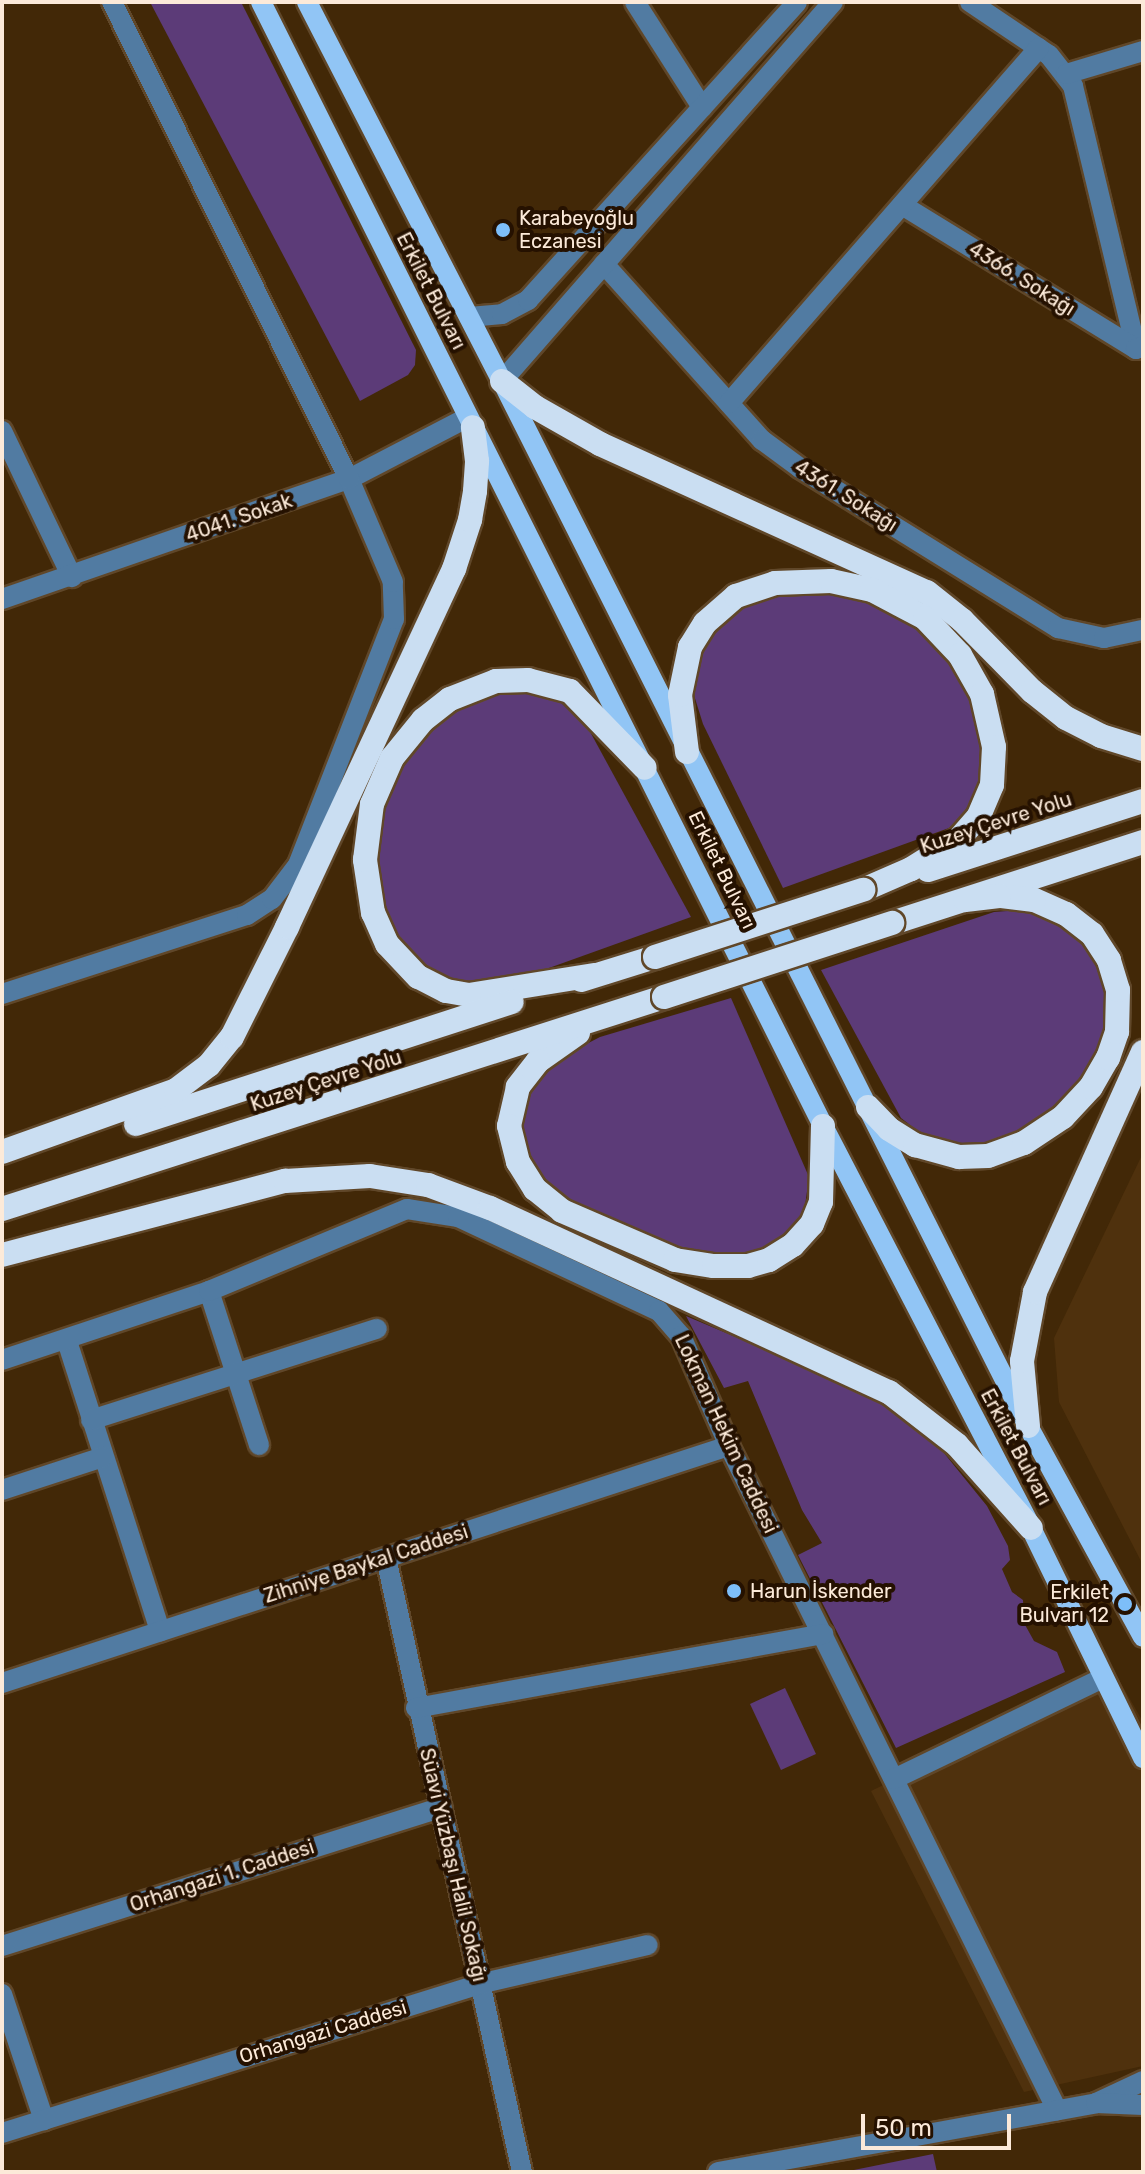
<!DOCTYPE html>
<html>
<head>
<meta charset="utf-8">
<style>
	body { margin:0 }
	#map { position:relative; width:1145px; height:2174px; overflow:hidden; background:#422807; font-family:Rubik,sans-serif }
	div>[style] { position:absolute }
	.built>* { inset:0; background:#4f310d }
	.green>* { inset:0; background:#5c3b78 }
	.roads { filter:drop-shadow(2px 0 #604729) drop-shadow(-2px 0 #604729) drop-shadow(0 2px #604729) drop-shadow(0 -2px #604729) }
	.minor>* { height:20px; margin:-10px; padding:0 10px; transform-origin:10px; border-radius:10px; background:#517ba2 }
	.major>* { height:20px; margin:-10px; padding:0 10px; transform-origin:10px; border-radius:10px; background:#91c5f5 }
	.highway>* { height:24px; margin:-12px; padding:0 12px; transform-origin:12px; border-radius:12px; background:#cadef2 }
	.bridges { filter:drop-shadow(2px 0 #604729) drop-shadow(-2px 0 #604729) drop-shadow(0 2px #604729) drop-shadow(0 -2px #604729) }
	.highway-bridge>* { height:24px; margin:-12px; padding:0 12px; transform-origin:12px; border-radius:12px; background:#cadef2 }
	.dots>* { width:22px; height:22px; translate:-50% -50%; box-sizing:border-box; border:4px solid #251100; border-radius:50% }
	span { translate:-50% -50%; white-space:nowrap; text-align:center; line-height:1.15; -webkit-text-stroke:8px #251100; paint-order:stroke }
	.poi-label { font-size:20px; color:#fcead9 }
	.left { translate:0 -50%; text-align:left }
	.right { translate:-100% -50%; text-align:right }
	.street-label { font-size:20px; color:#fcead9 }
	.frame { position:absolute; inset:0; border:4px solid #fcead9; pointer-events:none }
	.scale { position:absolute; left:861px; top:2114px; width:150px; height:36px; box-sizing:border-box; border:4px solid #fcead9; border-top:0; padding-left:10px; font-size:24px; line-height:28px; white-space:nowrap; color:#fcead9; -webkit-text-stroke:6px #251100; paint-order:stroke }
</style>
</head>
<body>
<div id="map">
	<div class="built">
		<i style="clip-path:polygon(1143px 1153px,1143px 1565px,1059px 1402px,1054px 1338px)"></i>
		<i style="clip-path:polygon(1115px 1673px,1143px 1722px,1143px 2066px,1024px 2092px,871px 1791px)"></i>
	</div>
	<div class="green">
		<i style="clip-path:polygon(150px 2px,241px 2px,416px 350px,415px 365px,408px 375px,360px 401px)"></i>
		<i style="clip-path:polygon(782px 590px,855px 594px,922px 629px,947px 654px,972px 697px,983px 747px,977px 793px,961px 818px,949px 828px,783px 888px,703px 724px,693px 692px,693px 676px,701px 645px,730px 611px)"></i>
		<i style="clip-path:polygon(529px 691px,558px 700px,588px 728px,691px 917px,510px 982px,481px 985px,451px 981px,411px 958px,387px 924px,374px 870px,387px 787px,422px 735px,452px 709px,494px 692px)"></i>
		<i style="clip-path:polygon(1023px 910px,1051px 917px,1085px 943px,1101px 967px,1108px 994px,1107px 1020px,1095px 1056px,1062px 1103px,1035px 1125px,991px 1145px,962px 1147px,923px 1135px,901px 1118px,821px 970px,994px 912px)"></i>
		<i style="clip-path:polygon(731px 998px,809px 1177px,804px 1213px,784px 1240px,743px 1258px,686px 1252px,628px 1233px,561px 1197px,541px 1180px,522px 1145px,519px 1110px,542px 1067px,600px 1037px)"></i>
		<i style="clip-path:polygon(686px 1316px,891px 1403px,918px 1421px,987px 1506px,1008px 1546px,1010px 1560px,1002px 1569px,1012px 1592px,1023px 1600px,1024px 1623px,1034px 1641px,1057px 1652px,1065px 1672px,896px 1748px,798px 1555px,822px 1543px,802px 1510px,748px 1381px,724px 1388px)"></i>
		<i style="clip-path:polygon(785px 1688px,816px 1754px,781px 1770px,750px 1704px)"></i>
		<i style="clip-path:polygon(933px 2154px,937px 2172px,844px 2172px)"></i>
	</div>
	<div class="roads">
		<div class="minor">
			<i style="left:635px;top:2px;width:125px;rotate:57.5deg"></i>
			<i style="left:970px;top:2px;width:95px;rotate:33.9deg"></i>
			<i style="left:1049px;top:55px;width:39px;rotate:52deg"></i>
			<i style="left:1073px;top:86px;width:270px;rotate:76.5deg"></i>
			<i style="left:1066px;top:74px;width:80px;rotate:-16.6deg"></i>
			<i style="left:902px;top:205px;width:275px;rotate:31.6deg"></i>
			<i style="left:1136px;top:349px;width:5px;rotate:-22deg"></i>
			<i style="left:604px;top:264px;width:237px;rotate:48.1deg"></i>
			<i style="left:762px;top:440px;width:47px;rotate:36.4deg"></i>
			<i style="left:800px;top:468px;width:304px;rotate:31.8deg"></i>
			<i style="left:1058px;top:628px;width:47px;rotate:12.3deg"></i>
			<i style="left:1104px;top:638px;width:40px;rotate:-12deg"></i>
			<i style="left:469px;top:317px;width:33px;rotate:-5deg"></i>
			<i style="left:502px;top:314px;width:30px;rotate:-28deg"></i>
			<i style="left:528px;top:300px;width:401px;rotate:-47.9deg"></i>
			<i style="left:502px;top:381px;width:503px;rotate:-48.87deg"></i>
			<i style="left:729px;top:403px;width:471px;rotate:-48.9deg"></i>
			<i style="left:2px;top:431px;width:162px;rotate:64.4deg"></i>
			<i style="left:2px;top:599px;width:367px;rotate:-19.1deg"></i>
			<i style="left:349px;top:479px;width:134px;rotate:-27.5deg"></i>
			<i style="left:2px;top:994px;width:257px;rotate:-17.9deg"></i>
			<i style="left:247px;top:915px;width:30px;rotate:-33deg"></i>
			<i style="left:272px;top:899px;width:43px;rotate:-52.6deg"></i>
			<i style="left:298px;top:865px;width:264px;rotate:-68.7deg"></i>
			<i style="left:394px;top:619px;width:37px;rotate:-92deg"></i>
			<i style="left:393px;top:582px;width:112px;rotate:-113.1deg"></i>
			<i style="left:349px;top:479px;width:533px;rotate:-116.42deg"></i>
			<i style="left:209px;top:1291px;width:162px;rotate:72deg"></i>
			<i style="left:67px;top:1341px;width:305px;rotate:72.2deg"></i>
			<i style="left:2px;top:1360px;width:218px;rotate:-18.4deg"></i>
			<i style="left:209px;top:1291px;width:214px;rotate:-22.5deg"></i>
			<i style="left:407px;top:1209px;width:52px;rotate:8.9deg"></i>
			<i style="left:458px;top:1217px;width:222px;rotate:25.1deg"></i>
			<i style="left:659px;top:1311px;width:33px;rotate:49deg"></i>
			<i style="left:681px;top:1336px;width:120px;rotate:66.4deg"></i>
			<i style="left:729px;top:1446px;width:741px;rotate:63.71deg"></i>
			<i style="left:91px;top:1420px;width:300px;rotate:-17.7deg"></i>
			<i style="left:2px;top:1490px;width:106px;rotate:-18.1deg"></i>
			<i style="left:386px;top:1558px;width:629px;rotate:77.51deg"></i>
			<i style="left:2px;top:1683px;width:765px;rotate:-18.06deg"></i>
			<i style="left:416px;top:1708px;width:414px;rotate:-10.3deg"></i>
			<i style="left:894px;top:1779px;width:232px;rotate:-25.8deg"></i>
			<i style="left:2px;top:1946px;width:461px;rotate:-17.5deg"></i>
			<i style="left:2px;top:1994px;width:133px;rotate:71.6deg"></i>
			<i style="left:1096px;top:2103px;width:52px;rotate:-25.1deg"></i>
			<i style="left:2px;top:2133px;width:500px;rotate:-17.3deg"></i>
			<i style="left:479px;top:1984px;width:173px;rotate:-13deg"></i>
			<i style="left:718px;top:2172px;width:384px;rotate:-10.3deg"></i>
			<i style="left:1096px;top:2103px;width:47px;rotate:2.4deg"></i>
		</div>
		<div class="major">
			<i style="left:261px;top:2px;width:1257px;rotate:63.43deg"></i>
			<i style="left:823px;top:1126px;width:453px;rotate:62.6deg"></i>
			<i style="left:1031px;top:1528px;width:256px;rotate:64deg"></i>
			<i style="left:307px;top:2px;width:426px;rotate:62.8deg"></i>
			<i style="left:502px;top:381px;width:1170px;rotate:63.28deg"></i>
			<i style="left:1028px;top:1426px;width:240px;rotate:61.4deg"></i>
		</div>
		<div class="highway">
			<i style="left:502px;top:381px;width:42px;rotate:38.2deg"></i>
			<i style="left:535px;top:407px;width:75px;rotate:29.6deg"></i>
			<i style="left:600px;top:444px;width:359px;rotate:24.4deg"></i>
			<i style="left:927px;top:592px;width:45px;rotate:38.7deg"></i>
			<i style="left:962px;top:620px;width:100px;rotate:45.4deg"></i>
			<i style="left:1032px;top:691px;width:43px;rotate:38.5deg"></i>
			<i style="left:1066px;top:718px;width:39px;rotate:27deg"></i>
			<i style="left:1101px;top:736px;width:44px;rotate:17.2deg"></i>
			<i style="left:687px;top:752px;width:57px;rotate:-97deg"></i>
			<i style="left:680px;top:695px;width:49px;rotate:-78.2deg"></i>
			<i style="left:690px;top:647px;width:28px;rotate:-58deg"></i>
			<i style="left:705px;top:623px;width:41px;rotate:-41.1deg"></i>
			<i style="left:736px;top:596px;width:41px;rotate:-18.4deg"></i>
			<i style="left:775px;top:583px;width:56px;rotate:-2deg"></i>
			<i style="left:831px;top:581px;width:42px;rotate:12.4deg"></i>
			<i style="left:872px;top:590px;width:60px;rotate:27.8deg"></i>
			<i style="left:925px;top:618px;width:51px;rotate:46.6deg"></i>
			<i style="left:960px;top:655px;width:45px;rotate:60.6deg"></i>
			<i style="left:982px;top:694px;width:54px;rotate:77.2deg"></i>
			<i style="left:994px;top:747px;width:38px;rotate:93deg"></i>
			<i style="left:992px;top:785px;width:34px;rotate:113deg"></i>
			<i style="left:979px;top:816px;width:30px;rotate:131deg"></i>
			<i style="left:959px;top:839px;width:57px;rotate:148deg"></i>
			<i style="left:911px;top:869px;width:52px;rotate:156.4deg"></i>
			<i style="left:928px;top:870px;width:226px;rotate:-17.8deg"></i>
			<i style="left:892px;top:923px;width:264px;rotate:-17.9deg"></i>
			<i style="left:594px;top:975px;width:127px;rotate:170.9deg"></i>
			<i style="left:469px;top:995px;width:23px;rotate:-170deg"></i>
			<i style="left:446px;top:991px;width:31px;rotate:-153deg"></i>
			<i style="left:418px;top:977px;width:45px;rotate:-133.2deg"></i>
			<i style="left:387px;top:944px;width:34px;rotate:-114deg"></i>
			<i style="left:373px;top:913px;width:54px;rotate:-98.6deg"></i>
			<i style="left:365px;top:860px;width:56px;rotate:-82.9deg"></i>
			<i style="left:372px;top:804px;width:50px;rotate:-66.5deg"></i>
			<i style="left:392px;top:758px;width:49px;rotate:-50.8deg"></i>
			<i style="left:423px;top:720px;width:34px;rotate:-38deg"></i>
			<i style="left:450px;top:699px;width:49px;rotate:-21.4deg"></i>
			<i style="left:496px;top:681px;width:32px;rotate:-2deg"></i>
			<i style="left:528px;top:680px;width:43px;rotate:14.7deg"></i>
			<i style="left:570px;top:691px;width:107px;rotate:45.8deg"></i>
			<i style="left:581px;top:980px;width:77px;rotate:-17.3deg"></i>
			<i style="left:578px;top:1033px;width:49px;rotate:145deg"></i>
			<i style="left:538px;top:1061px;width:33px;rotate:128deg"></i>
			<i style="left:518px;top:1087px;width:40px;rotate:103deg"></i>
			<i style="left:509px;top:1126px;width:37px;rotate:76deg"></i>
			<i style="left:518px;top:1162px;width:32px;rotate:58deg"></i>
			<i style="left:535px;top:1189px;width:35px;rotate:39deg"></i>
			<i style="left:562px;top:1211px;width:123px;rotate:23.4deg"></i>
			<i style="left:675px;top:1260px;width:39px;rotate:9deg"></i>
			<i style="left:714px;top:1266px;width:34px"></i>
			<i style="left:748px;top:1266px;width:22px;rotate:-16deg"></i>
			<i style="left:769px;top:1260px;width:28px;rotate:-32deg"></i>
			<i style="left:793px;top:1245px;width:28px;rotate:-48deg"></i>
			<i style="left:812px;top:1224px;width:24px;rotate:-68deg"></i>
			<i style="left:821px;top:1202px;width:76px;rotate:-88.5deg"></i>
			<i style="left:868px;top:1107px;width:30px;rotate:46deg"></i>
			<i style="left:889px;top:1129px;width:31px;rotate:32deg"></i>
			<i style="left:915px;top:1145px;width:46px;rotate:15.3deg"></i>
			<i style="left:959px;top:1157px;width:29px;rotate:-2deg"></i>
			<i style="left:988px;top:1156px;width:38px;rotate:-20deg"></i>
			<i style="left:1024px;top:1143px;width:47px;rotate:-33.7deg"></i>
			<i style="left:1063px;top:1117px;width:41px;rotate:-47deg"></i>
			<i style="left:1091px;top:1087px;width:34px;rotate:-60deg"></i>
			<i style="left:1108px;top:1058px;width:28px;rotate:-71deg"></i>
			<i style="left:1117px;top:1032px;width:42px;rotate:-88.6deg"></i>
			<i style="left:1118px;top:990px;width:31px;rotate:-107deg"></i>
			<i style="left:1109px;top:960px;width:31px;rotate:-123deg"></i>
			<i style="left:1092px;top:934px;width:33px;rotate:-142deg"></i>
			<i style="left:1066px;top:914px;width:35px;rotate:-156deg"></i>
			<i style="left:1034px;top:900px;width:35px;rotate:-173deg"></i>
			<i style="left:999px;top:896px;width:34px;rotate:173deg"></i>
			<i style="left:136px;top:1124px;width:395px;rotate:-18deg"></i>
			<i style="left:2px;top:1152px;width:185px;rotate:-19.6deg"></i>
			<i style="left:176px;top:1090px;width:41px;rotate:-37.1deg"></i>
			<i style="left:209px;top:1065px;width:36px;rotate:-51deg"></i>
			<i style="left:232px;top:1037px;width:123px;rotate:-63.4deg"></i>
			<i style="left:287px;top:927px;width:395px;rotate:-65deg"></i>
			<i style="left:454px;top:569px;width:52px;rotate:-71.9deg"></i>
			<i style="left:470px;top:520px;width:29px;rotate:-80deg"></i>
			<i style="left:475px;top:491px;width:30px;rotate:-86deg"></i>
			<i style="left:477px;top:461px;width:34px;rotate:-97deg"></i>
			<i style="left:2px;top:1209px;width:695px;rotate:-17.76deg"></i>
			<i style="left:2px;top:1255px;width:293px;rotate:-14.7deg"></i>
			<i style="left:285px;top:1181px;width:85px;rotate:-3.4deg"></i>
			<i style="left:370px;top:1176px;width:59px;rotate:8.8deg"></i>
			<i style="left:428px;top:1185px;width:66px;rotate:20.4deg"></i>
			<i style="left:490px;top:1208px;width:439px;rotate:24.8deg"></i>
			<i style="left:889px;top:1392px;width:86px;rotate:37.9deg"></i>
			<i style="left:957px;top:1445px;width:111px;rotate:48.3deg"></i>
			<i style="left:1028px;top:1426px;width:65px;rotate:-95.3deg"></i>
			<i style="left:1022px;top:1361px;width:70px;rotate:-79.3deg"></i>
			<i style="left:1035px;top:1292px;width:263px;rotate:-65.8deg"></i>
		</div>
	</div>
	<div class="bridges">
		<div class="highway-bridge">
			<i style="left:655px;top:957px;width:219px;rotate:-17.9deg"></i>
			<i style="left:664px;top:997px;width:240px;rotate:-18deg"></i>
		</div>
	</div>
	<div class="dots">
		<i style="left:503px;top:230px;background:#7dbef9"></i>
		<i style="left:734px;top:1591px;background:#7dbef9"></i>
		<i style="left:1125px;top:1604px;background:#7dbef9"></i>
	</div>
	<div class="poi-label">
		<span class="left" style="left:519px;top:230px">Karabeyoğlu<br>Eczanesi</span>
		<span class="left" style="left:750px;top:1591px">Harun İskender</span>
		<span class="right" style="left:1109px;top:1604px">Erkilet<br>Bulvarı 12</span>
	</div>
	<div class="street-label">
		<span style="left:1022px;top:279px;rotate:32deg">4366. Sokağı</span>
		<span style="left:431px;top:291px;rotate:63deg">Erkilet Bulvarı</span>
		<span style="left:846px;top:496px;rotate:32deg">4361. Sokağı</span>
		<span style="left:239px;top:518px;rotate:-19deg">4041. Sokak</span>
		<span style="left:996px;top:823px;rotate:-18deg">Kuzey Çevre Yolu</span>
		<span style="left:722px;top:870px;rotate:64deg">Erkilet Bulvarı</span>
		<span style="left:326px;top:1081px;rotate:-18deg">Kuzey Çevre Yolu</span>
		<span style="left:726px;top:1434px;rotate:65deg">Lokman Hekim Caddesi</span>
		<span style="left:1016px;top:1447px;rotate:62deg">Erkilet Bulvarı</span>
		<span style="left:366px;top:1564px;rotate:-18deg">Zihniye Baykal Caddesi</span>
		<span style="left:453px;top:1865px;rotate:77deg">Süavi Yüzbaşı Halil Sokağı</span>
		<span style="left:222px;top:1876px;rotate:-18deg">Orhangazi 1. Caddesi</span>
		<span style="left:323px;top:2032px;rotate:-17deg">Orhangazi Caddesi</span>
	</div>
	<div class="frame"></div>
	<div class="scale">50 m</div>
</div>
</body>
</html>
